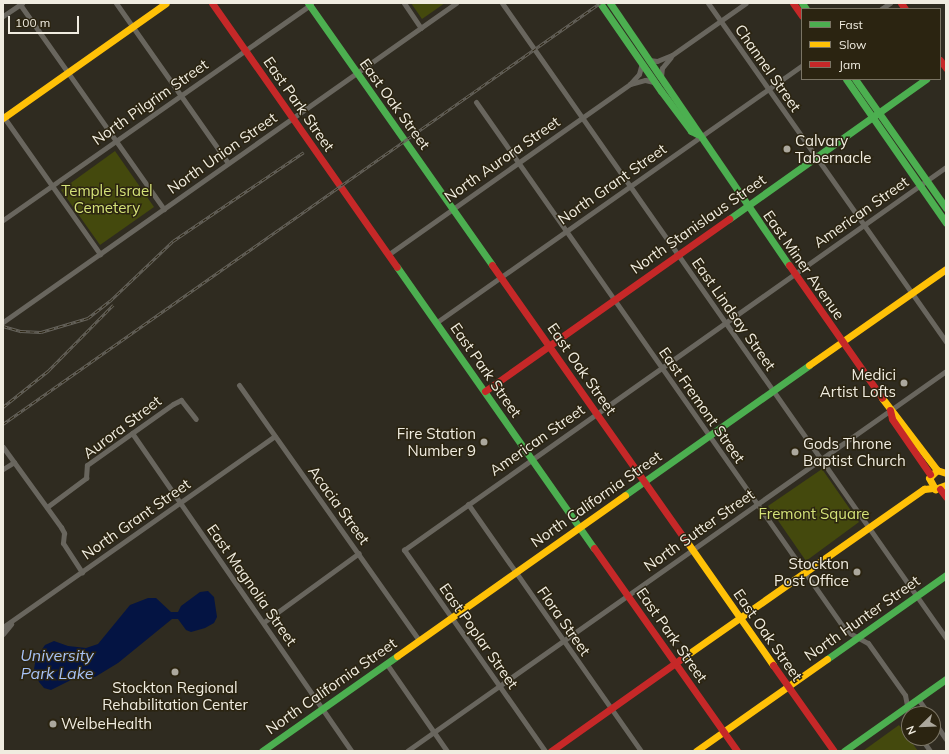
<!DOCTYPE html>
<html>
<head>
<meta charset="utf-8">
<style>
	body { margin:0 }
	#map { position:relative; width:949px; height:754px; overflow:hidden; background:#2f2b20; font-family:Mulish,sans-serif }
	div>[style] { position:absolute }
	.green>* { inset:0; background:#44490d }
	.water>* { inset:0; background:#041443 }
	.street>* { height:5px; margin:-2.5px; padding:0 2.5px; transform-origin:2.5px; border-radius:2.5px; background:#69665e }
	.fast>* { height:7px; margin:-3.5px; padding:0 3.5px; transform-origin:3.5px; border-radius:3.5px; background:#4caf50 }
	.slow>* { height:7px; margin:-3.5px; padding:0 3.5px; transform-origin:3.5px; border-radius:3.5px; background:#ffc107 }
	.jam>* { height:7px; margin:-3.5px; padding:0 3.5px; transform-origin:3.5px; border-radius:3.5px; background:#c62828 }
	.rail>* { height:3px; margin-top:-1.5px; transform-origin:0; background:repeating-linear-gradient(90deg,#2b2411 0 4.5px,#67645c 0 9px); box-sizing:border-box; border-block:1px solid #67645c }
	.dots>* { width:11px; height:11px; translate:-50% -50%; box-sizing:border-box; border:2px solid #2b2411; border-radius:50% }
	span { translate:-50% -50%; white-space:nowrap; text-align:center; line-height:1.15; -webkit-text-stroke:3px #2b2411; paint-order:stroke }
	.street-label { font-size:15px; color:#f0ece0 }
	.poi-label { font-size:15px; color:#f0ece0 }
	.left { translate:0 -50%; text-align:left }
	.right { translate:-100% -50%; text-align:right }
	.park-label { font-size:15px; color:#d4e278 }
	.water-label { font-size:16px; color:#a7c2f6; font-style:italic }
	.frame { position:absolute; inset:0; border:4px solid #f0ece0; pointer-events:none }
	.legend { position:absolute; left:801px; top:8px; width:140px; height:72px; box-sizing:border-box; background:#2b2411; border:1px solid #7a7464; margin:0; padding:5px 7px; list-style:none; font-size:12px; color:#f0ece0 }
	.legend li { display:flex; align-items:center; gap:8px; height:20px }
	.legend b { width:20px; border:1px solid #7a7464 }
	.north { position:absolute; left:901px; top:706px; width:40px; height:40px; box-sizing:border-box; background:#2b2411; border:1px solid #7a7464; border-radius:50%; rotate:247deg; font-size:11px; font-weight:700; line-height:16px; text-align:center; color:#f0ece0 }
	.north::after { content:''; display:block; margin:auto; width:14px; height:18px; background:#aca89d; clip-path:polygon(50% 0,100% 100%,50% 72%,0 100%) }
	.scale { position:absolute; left:8px; top:16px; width:71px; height:18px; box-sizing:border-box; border:2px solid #f0ece0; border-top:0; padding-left:5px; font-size:12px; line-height:14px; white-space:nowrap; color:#f0ece0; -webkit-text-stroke:3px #2b2411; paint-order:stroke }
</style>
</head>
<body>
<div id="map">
	<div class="green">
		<i style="clip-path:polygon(411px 3px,445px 3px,422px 19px)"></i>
		<i style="clip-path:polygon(115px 151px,154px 207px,100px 245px,61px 190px)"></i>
		<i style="clip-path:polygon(822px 469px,859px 522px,806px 561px,768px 506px)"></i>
		<i style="clip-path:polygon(899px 725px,918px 751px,863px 751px)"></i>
	</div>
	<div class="water">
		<i style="clip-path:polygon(208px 591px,214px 597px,217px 617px,214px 623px,205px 628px,191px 632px,186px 630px,178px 619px,172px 619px,118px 663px,95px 677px,71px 680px,51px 690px,44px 688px,39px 682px,34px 669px,36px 658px,45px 645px,54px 641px,68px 646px,86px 648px,98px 644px,130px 605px,148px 598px,156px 598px,171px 612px,178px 612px,181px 606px,200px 592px)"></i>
	</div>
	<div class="street">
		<i style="left:19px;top:3px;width:252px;rotate:54.9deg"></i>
		<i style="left:116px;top:3px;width:195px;rotate:55deg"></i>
		<i style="left:404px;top:3px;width:30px;rotate:56deg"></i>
		<i style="left:502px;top:3px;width:775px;rotate:55.04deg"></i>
		<i style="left:708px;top:3px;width:414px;rotate:54.9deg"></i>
		<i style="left:881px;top:9px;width:11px;rotate:-34deg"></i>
		<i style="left:3px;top:16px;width:23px;rotate:-34deg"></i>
		<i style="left:649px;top:60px;width:8px;rotate:7deg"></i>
		<i style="left:657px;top:61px;width:16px;rotate:-22deg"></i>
		<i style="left:672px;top:55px;width:90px;rotate:-35.1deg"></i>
		<i style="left:661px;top:77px;width:9px;rotate:-84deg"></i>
		<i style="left:662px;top:68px;width:14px;rotate:-51deg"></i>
		<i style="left:630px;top:84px;width:16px;rotate:-15deg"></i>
		<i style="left:645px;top:80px;width:9px;rotate:13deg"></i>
		<i style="left:476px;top:102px;width:646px;rotate:55.03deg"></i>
		<i style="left:846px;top:631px;width:25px;rotate:29deg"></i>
		<i style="left:868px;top:643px;width:64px;rotate:54.6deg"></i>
		<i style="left:905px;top:695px;width:21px;rotate:79deg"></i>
		<i style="left:3px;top:116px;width:169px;rotate:54.9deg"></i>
		<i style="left:3px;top:220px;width:376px;rotate:-35deg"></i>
		<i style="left:389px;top:254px;width:295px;rotate:-35.2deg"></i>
		<i style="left:630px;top:84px;width:13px;rotate:-48deg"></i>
		<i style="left:639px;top:74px;width:11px;rotate:-75deg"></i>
		<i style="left:3px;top:322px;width:554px;rotate:-35.15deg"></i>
		<i style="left:437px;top:322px;width:446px;rotate:-35.1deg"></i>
		<i style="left:239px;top:385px;width:312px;rotate:54.8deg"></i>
		<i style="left:132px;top:433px;width:386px;rotate:55.4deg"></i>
		<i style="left:3px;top:447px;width:99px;rotate:54.1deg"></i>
		<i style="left:61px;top:527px;width:7px;rotate:63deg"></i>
		<i style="left:64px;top:533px;width:10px;rotate:96deg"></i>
		<i style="left:63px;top:543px;width:35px;rotate:57deg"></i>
		<i style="left:3px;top:469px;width:13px;rotate:-32deg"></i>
		<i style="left:468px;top:504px;width:302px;rotate:55deg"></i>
		<i style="left:47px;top:507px;width:49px;rotate:-36.6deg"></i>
		<i style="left:86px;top:478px;width:13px;rotate:-86deg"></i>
		<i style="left:87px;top:465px;width:105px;rotate:-35.3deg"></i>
		<i style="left:173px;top:404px;width:9px;rotate:-27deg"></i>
		<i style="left:181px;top:400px;width:24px;rotate:52deg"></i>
		<i style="left:264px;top:622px;width:117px;rotate:-36deg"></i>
		<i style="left:3px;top:627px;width:332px;rotate:-35.1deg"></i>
		<i style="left:3px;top:634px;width:13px;rotate:-51deg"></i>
		<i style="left:386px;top:663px;width:107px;rotate:55.3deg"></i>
		<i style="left:918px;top:699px;width:19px;rotate:54deg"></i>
		<i style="left:933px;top:720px;width:23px;rotate:56deg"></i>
		<i style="left:921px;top:738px;width:16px;rotate:55deg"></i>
		<i style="left:407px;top:751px;width:659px;rotate:-35.18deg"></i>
		<i style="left:545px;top:751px;width:246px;rotate:-125deg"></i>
		<i style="left:404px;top:550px;width:664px;rotate:-35.25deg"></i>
	</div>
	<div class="fast">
		<i style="left:308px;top:3px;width:320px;rotate:54.9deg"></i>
		<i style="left:600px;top:3px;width:107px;rotate:55.3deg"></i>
		<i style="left:661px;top:91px;width:50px;rotate:53.1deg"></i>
		<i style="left:691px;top:131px;width:7px;rotate:27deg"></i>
		<i style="left:610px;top:3px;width:317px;rotate:55.7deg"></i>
		<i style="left:802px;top:3px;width:7px;rotate:56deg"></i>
		<i style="left:846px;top:79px;width:175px;rotate:55.2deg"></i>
		<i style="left:855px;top:79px;width:158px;rotate:54.8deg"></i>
		<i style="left:729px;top:219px;width:242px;rotate:-35.4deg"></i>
		<i style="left:397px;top:267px;width:343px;rotate:55deg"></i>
		<i style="left:625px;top:495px;width:225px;rotate:-35.2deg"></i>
		<i style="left:827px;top:659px;width:146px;rotate:-35.2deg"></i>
		<i style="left:262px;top:751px;width:165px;rotate:-35.1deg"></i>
		<i style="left:844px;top:751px;width:125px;rotate:-35.2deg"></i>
	</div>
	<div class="slow">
		<i style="left:3px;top:118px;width:199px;rotate:-35.2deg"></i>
		<i style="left:809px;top:365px;width:167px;rotate:-35deg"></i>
		<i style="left:882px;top:398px;width:91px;rotate:52.6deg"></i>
		<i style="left:946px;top:473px;width:9px;rotate:-162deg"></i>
		<i style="left:937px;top:470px;width:11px;rotate:135deg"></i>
		<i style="left:929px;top:478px;width:13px;rotate:61deg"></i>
		<i style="left:935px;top:489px;width:12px;rotate:-20deg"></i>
		<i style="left:687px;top:542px;width:150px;rotate:55deg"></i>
		<i style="left:397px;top:656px;width:279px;rotate:-35.2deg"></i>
		<i style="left:681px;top:659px;width:297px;rotate:-35deg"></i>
		<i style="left:924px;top:489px;width:9px;rotate:-6deg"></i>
		<i style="left:696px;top:751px;width:160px;rotate:-35.1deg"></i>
	</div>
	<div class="jam">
		<i style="left:212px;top:3px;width:322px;rotate:55deg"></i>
		<i style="left:793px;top:3px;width:16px;rotate:55deg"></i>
		<i style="left:901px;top:3px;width:7px;rotate:56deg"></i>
		<i style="left:940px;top:60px;width:10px;rotate:53deg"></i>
		<i style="left:492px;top:265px;width:339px;rotate:54.9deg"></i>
		<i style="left:789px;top:265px;width:162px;rotate:55deg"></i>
		<i style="left:485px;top:391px;width:299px;rotate:-35.2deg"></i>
		<i style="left:890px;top:410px;width:9px;rotate:77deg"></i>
		<i style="left:892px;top:419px;width:67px;rotate:55.4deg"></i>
		<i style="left:940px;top:489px;width:10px;rotate:53deg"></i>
		<i style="left:594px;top:548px;width:248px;rotate:54.8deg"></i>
		<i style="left:773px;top:665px;width:105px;rotate:54.7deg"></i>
		<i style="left:551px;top:751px;width:159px;rotate:-35.3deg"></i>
	</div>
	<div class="rail">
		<i style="left:3px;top:326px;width:19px;rotate:16deg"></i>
		<i style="left:21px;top:331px;width:20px;rotate:3deg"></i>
		<i style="left:41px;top:332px;width:49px;rotate:-16.6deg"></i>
		<i style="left:88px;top:318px;width:28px;rotate:-38deg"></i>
		<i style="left:110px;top:301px;width:87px;rotate:-43.6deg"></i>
		<i style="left:173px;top:241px;width:158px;rotate:-34.2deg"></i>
		<i style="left:3px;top:407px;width:58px;rotate:-38.7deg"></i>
		<i style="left:48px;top:371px;width:93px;rotate:-45.4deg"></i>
		<i style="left:3px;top:424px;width:731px;rotate:-35.19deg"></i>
	</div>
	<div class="dots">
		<i style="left:787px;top:149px;background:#aca89d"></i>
		<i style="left:904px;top:383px;background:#aca89d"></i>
		<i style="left:484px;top:442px;background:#aca89d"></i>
		<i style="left:795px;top:452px;background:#aca89d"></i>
		<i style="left:857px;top:572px;background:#aca89d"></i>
		<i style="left:175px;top:672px;background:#aca89d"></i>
		<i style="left:53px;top:724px;background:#aca89d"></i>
	</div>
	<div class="street-label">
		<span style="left:768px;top:68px;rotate:55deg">Channel Street</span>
		<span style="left:150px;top:102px;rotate:-35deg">North Pilgrim Street</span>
		<span style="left:299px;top:104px;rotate:55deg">East Park Street</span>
		<span style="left:395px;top:104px;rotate:54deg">East Oak Street</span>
		<span style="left:222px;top:153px;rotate:-35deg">North Union Street</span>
		<span style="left:502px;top:159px;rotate:-35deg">North Aurora Street</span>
		<span style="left:612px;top:184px;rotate:-35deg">North Grant Street</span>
		<span style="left:861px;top:212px;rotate:-35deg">American Street</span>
		<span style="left:698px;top:224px;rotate:-35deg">North Stanislaus Street</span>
		<span style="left:804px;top:265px;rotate:55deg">East Miner Avenue</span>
		<span style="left:734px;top:314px;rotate:55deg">East Lindsay Street</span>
		<span style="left:582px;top:369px;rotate:55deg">East Oak Street</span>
		<span style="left:486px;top:370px;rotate:55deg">East Park Street</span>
		<span style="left:702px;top:405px;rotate:55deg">East Fremont Street</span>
		<span style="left:122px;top:427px;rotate:-37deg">Aurora Street</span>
		<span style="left:537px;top:440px;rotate:-35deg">American Street</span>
		<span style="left:596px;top:499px;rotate:-35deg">North California Street</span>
		<span style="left:339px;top:505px;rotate:54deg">Acacia Street</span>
		<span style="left:136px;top:519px;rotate:-35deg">North Grant Street</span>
		<span style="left:699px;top:530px;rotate:-35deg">North Sutter Street</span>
		<span style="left:252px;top:585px;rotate:55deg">East Magnolia Street</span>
		<span style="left:862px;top:618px;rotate:-35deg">North Hunter Street</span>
		<span style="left:564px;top:621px;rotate:55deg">Flora Street</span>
		<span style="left:672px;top:635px;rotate:55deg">East Park Street</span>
		<span style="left:768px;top:635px;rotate:55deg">East Oak Street</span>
		<span style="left:479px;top:636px;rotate:55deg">East Poplar Street</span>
		<span style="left:331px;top:686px;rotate:-35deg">North California Street</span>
	</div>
	<div class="poi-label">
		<span class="left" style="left:795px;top:149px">Calvary<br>Tabernacle</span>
		<span class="right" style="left:896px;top:383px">Medici<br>Artist Lofts</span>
		<span class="right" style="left:476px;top:442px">Fire Station<br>Number 9</span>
		<span class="left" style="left:803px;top:452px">Gods Throne<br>Baptist Church</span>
		<span class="right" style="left:849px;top:572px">Stockton<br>Post Office</span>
		<span style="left:175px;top:696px">Stockton Regional<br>Rehabilitation Center</span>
		<span class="left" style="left:61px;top:724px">WelbeHealth</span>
	</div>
	<div class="park-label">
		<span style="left:107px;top:199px">Temple Israel<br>Cemetery</span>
		<span style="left:814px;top:514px">Fremont Square</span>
	</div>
	<div class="water-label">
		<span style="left:57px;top:664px">University<br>Park Lake</span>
	</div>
	<div class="frame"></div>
	<ul class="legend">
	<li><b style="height:5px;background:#4caf50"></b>Fast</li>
	<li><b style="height:5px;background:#ffc107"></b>Slow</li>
	<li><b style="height:5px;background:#c62828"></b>Jam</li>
	</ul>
	<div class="north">N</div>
	<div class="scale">100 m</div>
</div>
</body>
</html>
